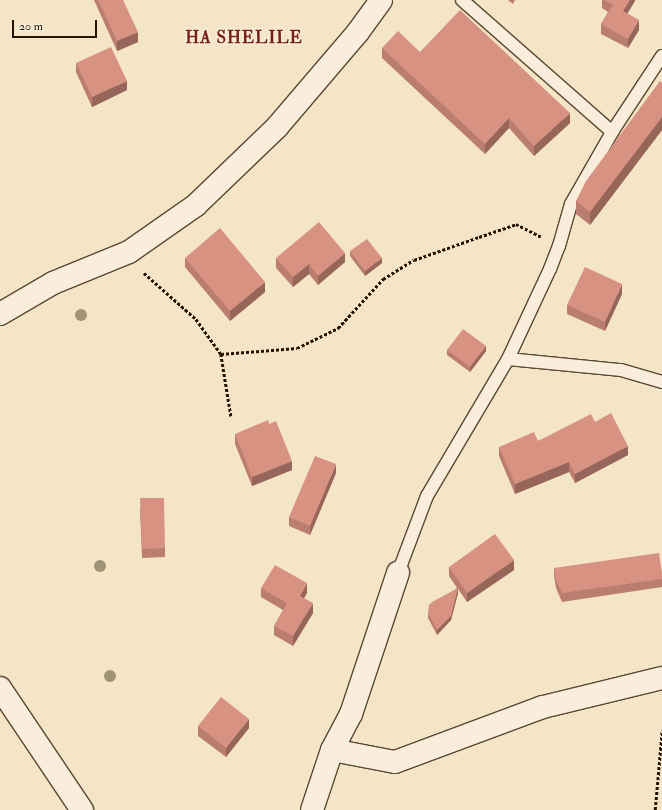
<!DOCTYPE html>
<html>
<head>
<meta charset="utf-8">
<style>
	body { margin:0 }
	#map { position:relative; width:662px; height:810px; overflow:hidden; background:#f5e5c7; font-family:"IM FELL Double Pica",serif }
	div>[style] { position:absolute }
	.path>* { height:2.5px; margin-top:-1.25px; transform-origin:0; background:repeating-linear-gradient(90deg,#261301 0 3px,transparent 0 5px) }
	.roads { filter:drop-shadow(1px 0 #5a4832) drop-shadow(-1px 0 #5a4832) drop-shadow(0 1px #5a4832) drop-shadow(0 -1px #5a4832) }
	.lane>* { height:12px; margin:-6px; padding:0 6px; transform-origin:6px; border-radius:6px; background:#f8eedb }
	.street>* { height:22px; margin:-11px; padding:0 11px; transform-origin:11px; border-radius:11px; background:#f8eedb }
	.trees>* { width:12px; height:12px; margin:-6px; border-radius:50%; background:#a19376 }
	.wall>* { inset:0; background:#ba7e70 }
	.shaded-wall>* { inset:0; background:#97665b }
	.building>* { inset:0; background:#d89282 }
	span { translate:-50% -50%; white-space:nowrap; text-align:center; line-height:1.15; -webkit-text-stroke:3px #f8eedb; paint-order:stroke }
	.district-label { font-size:17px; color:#7a1f14; font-weight:700; letter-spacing:1px }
	.scale { position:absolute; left:12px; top:20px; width:85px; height:18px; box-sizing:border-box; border:2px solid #261301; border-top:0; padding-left:5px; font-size:12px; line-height:14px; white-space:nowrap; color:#261301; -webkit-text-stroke:3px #f8eedb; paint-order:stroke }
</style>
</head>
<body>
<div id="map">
	<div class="path">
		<i style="left:144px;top:273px;width:69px;rotate:41.5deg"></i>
		<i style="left:196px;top:319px;width:43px;rotate:54.5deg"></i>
		<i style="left:221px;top:354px;width:63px;rotate:80.8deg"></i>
		<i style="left:221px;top:354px;width:76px;rotate:-4.5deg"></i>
		<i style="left:297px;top:348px;width:46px;rotate:-26deg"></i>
		<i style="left:338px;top:328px;width:67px;rotate:-47.4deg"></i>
		<i style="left:383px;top:279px;width:36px;rotate:-32deg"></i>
		<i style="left:414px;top:260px;width:69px;rotate:-19.5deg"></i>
		<i style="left:479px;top:237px;width:39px;rotate:-19deg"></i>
		<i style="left:516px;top:224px;width:28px;rotate:27deg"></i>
		<i style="left:655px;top:810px;width:80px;rotate:-85deg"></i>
	</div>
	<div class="roads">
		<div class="lane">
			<i style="left:462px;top:0;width:200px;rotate:41.3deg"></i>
			<i style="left:508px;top:359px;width:99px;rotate:-65deg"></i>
			<i style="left:550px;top:269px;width:25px;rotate:-69deg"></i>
			<i style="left:559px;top:246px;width:44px;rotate:-74.1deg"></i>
			<i style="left:571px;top:204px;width:83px;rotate:-60.3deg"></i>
			<i style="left:612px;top:132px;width:91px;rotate:-56.7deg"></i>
			<i style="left:398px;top:573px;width:82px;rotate:-69.4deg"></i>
			<i style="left:427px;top:496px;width:159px;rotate:-59.4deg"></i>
			<i style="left:508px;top:359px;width:114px;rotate:5.6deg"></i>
			<i style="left:621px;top:370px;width:43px;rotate:16.3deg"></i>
		</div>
		<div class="street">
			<i style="left:0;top:314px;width:61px;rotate:-30.3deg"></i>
			<i style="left:53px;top:283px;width:82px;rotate:-22.2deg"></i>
			<i style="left:129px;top:252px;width:82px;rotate:-35deg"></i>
			<i style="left:196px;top:205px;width:112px;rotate:-43.9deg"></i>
			<i style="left:277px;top:127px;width:125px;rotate:-49.5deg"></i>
			<i style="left:358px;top:32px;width:39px;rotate:-54deg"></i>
			<i style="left:0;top:688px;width:147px;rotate:56.1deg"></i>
			<i style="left:332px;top:750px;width:64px;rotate:10.8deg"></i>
			<i style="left:395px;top:762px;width:158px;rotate:-20.4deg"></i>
			<i style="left:543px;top:707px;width:122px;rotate:-13.7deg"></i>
			<i style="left:312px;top:810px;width:63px;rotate:-71.6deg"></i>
			<i style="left:332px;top:750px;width:41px;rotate:-62.2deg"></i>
			<i style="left:351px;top:714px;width:149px;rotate:-71.6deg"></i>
		</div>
	</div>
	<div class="trees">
		<i style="left:81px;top:315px"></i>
		<i style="left:100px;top:566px"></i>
		<i style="left:110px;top:676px"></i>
	</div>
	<div class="wall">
		<i style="clip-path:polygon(94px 0,123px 0,138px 42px,117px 51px)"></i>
		<i style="clip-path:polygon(508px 0,515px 0,513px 4px)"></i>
		<i style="clip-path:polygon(602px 0,635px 0,627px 13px,639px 30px,628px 48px,601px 34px,601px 24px,608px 12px,602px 8px)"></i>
		<i style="clip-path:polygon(382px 48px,420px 52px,570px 123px,534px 156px,509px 128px,485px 154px,382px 58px)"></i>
		<i style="clip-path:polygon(76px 63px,127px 90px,92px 107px,76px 72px)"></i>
		<i style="clip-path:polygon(662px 83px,662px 130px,590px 225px,576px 214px,576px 201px)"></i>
		<i style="clip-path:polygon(350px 251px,382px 263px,365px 276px,350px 256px)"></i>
		<i style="clip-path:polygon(185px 258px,265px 292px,230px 321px,185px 267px)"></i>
		<i style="clip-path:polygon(276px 258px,345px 262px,318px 285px,309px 274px,293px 287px,276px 268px)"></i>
		<i style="clip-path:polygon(622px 294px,605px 331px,567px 314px,567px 305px)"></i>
		<i style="clip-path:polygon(447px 350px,486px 351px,470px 372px,447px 355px)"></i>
		<i style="clip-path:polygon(595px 422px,628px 455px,575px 483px,569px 472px,515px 494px,499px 456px,499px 447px,538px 441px)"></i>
		<i style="clip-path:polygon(235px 434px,292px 470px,252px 486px,235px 444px)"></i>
		<i style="clip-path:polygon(336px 473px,310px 535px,289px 526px,289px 517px)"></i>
		<i style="clip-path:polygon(140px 508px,165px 548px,165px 557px,142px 558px)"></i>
		<i style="clip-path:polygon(449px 567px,514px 570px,467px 602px,458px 589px,458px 593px,451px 620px,437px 635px,428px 618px,428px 613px,457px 588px,449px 576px)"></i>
		<i style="clip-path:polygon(554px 568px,662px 573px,662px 587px,562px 602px,556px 588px,554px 576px)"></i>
		<i style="clip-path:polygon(261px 588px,307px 593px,304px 598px,313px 613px,293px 646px,274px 635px,274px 626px,283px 610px,261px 597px)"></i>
		<i style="clip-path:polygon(198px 726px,249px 728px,226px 757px,198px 736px)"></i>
	</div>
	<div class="shaded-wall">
		<i style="clip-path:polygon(630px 0,635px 0,635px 1px,623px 21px,623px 11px)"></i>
		<i style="clip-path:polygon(639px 20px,639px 30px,628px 48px,628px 39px)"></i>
		<i style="clip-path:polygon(138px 32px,138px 42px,117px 51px,117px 41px)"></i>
		<i style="clip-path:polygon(127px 81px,127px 90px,92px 107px,92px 97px)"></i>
		<i style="clip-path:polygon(570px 113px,570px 123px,534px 156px,534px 146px)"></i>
		<i style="clip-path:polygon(662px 117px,662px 130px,590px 225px,590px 212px)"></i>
		<i style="clip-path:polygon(509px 118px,509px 128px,485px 154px,485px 144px)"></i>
		<i style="clip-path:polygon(345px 253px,345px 262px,318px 285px,318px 276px)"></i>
		<i style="clip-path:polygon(382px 258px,382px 263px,365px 276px,365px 271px)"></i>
		<i style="clip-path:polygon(309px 264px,309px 274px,293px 287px,293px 277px)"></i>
		<i style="clip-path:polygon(265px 282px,265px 292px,230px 321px,230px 311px)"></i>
		<i style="clip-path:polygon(622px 284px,622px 294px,605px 331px,605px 322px)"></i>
		<i style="clip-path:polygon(486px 346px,486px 351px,470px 372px,470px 367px)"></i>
		<i style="clip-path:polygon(628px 446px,628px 455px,575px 483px,575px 474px)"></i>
		<i style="clip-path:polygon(292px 461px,292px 470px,252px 486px,252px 477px)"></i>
		<i style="clip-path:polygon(569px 462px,569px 472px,515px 494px,515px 484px)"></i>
		<i style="clip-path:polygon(336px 464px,336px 473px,310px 535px,310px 526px)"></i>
		<i style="clip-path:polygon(514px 560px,514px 570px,467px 602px,467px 593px)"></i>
		<i style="clip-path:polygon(307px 583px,307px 593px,300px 605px,300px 596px)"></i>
		<i style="clip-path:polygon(458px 588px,458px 593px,451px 620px,437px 635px,437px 630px)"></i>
		<i style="clip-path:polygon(313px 603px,313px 613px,293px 646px,293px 636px)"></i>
		<i style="clip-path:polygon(249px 719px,249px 728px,226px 757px,226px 748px)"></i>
	</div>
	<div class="building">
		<i style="clip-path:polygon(98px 0,123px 0,138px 32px,117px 41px)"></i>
		<i style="clip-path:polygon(604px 0,630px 0,623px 11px,639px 20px,628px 39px,601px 24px,613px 5px)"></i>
		<i style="clip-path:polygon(460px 10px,570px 113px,534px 146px,509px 118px,485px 144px,382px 48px,398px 31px,420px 52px)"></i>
		<i style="clip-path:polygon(111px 47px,127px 81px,92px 97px,76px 63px)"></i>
		<i style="clip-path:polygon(660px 81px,662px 83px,662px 117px,590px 212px,576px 201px,586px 181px)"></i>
		<i style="clip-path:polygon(319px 222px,345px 253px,318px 276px,309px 264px,293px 277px,276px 258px)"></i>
		<i style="clip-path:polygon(220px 228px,265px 282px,230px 311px,185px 258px)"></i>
		<i style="clip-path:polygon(367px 239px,382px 258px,365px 271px,350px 251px)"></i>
		<i style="clip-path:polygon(585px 267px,622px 284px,605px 322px,567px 305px)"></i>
		<i style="clip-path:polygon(463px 329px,486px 346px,470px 367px,447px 350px)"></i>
		<i style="clip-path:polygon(611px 413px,628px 446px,575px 474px,569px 462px,515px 484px,499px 447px,534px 432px,538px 441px,591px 414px,595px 422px)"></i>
		<i style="clip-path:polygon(268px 420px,269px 424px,276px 421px,292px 461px,252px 477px,235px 434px)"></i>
		<i style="clip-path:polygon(315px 456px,336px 464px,310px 526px,289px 517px)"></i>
		<i style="clip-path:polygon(140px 498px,164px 498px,165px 548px,142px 549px)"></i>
		<i style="clip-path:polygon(495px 534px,514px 560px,467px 593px,449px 567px)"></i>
		<i style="clip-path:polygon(659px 553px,662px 573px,662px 579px,562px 593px,556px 580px,554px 568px)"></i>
		<i style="clip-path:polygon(275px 565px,307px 583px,300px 596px,313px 603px,293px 636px,274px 626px,287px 603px,261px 588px)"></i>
		<i style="clip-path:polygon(458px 588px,451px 616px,437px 630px,428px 613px,429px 605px,432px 602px)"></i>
		<i style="clip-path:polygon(221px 697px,249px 719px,226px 748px,198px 726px)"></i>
	</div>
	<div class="district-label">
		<span style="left:244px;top:38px">HA SHELILE</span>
	</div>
	<div class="scale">20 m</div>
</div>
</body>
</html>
